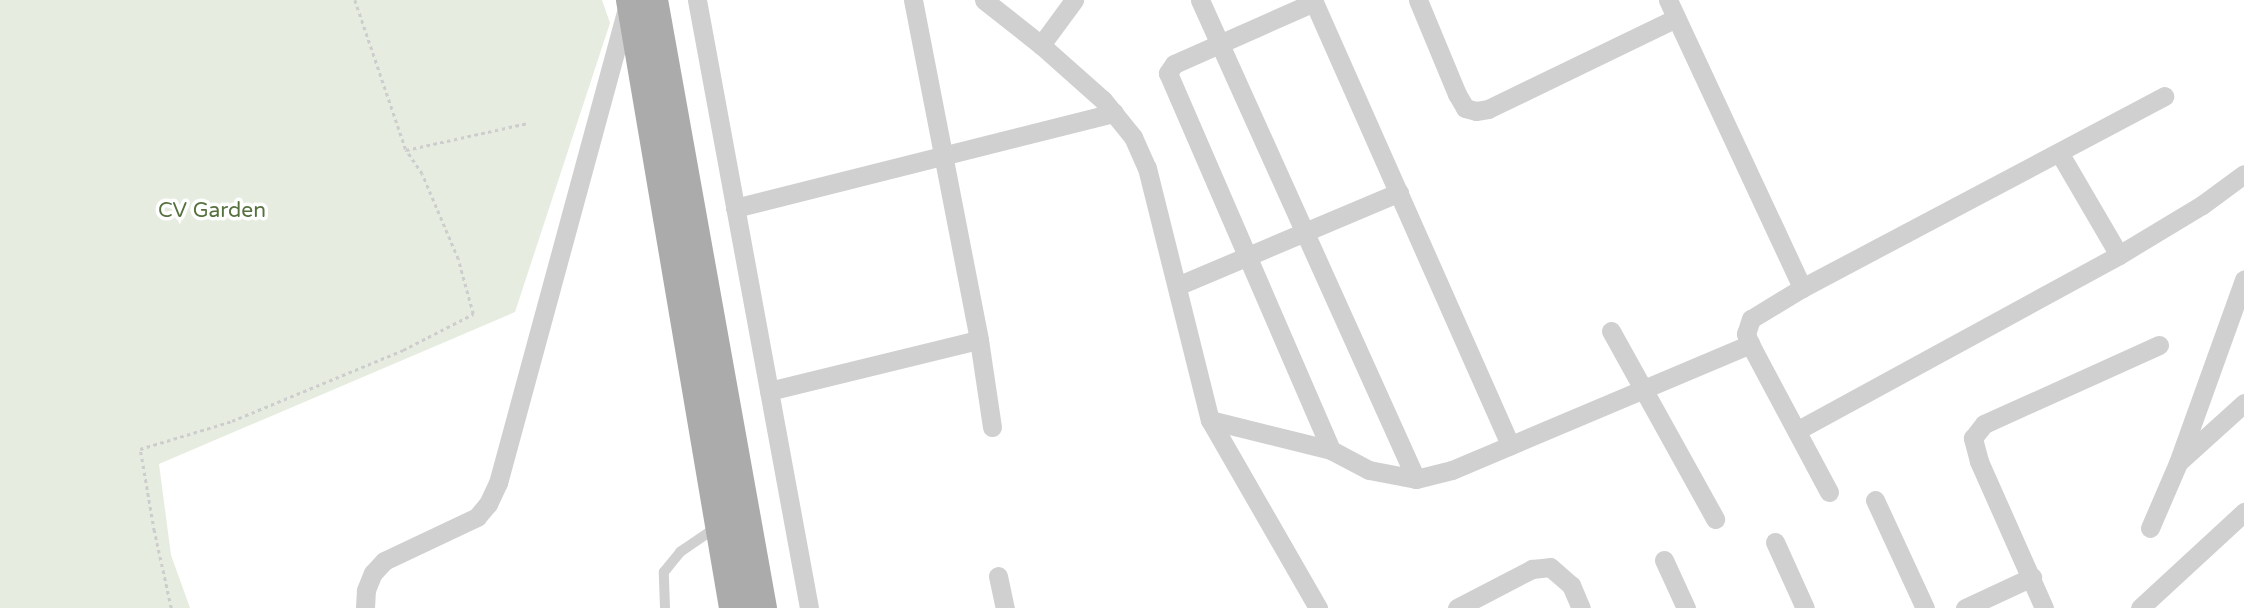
<!DOCTYPE html>
<html>
<head>
<meta charset="utf-8">
<style>
	body { margin:0 }
	#map { position:relative; width:2244px; height:608px; overflow:hidden; background:#fff; font-family:"Varela Round",sans-serif }
	div>[style] { position:absolute }
	.green>* { inset:0; background:#e6ecdf }
	.path>* { height:2.5px; margin-top:-1.25px; transform-origin:0; background:repeating-linear-gradient(90deg,#cdcdcd 0 3.5px,transparent 0 7px) }
	.lane>* { height:10px; margin:-5px; padding:0 5px; transform-origin:5px; border-radius:5px; background:#d0d0d0 }
	.street>* { height:19px; margin:-9.5px; padding:0 9.5px; transform-origin:9.5px; border-radius:9.5px; background:#d0d0d0 }
	.primary>* { height:30px; margin:-15px; padding:0 15px; transform-origin:15px; border-radius:15px; background:#ababab }
	span { translate:-50% -50%; white-space:nowrap; text-align:center; line-height:1.15; -webkit-text-stroke:7px #fff; paint-order:stroke }
	.park-label { font-size:21px; color:#56703f }
</style>
</head>
<body>
<div id="map">
	<div class="green">
		<i style="clip-path:polygon(0 0,602px 0,610px 23px,515px 312px,159px 464px,171px 555px,190px 608px,0 608px)"></i>
	</div>
	<div class="path">
		<i style="left:355px;top:0;width:158px;rotate:71.2deg"></i>
		<i style="left:406px;top:150px;width:125px;rotate:-12.5deg"></i>
		<i style="left:171px;top:608px;width:79px;rotate:-102.4deg"></i>
		<i style="left:154px;top:531px;width:83px;rotate:-99.7deg"></i>
		<i style="left:140px;top:449px;width:96px;rotate:-16.9deg"></i>
		<i style="left:232px;top:421px;width:185px;rotate:-22.5deg"></i>
		<i style="left:403px;top:350px;width:79px;rotate:-27.2deg"></i>
		<i style="left:473px;top:314px;width:57px;rotate:-105.3deg"></i>
		<i style="left:458px;top:259px;width:92px;rotate:-113deg"></i>
		<i style="left:422px;top:174px;width:29px;rotate:-124deg"></i>
	</div>
	<div class="lane">
		<i style="left:665px;top:608px;width:36px;rotate:-92deg"></i>
		<i style="left:664px;top:572px;width:26px;rotate:-51deg"></i>
		<i style="left:680px;top:552px;width:42px;rotate:-34.4deg"></i>
	</div>
	<div class="street">
		<i style="left:697px;top:0;width:618px;rotate:79.56deg"></i>
		<i style="left:913px;top:0;width:346px;rotate:79deg"></i>
		<i style="left:979px;top:340px;width:88px;rotate:81.5deg"></i>
		<i style="left:984px;top:0;width:73px;rotate:38.3deg"></i>
		<i style="left:1041px;top:45px;width:83px;rotate:41.6deg"></i>
		<i style="left:1103px;top:100px;width:48px;rotate:51deg"></i>
		<i style="left:1133px;top:137px;width:34px;rotate:66deg"></i>
		<i style="left:1147px;top:168px;width:260px;rotate:76deg"></i>
		<i style="left:1210px;top:420px;width:217px;rotate:60.1deg"></i>
		<i style="left:1200px;top:0;width:525px;rotate:65.73deg"></i>
		<i style="left:1313px;top:0;width:487px;rotate:66.1deg"></i>
		<i style="left:1418px;top:0;width:102px;rotate:67.5deg"></i>
		<i style="left:1457px;top:94px;width:16px;rotate:60deg"></i>
		<i style="left:1465px;top:108px;width:11px;rotate:15deg"></i>
		<i style="left:1476px;top:111px;width:12px;rotate:-9deg"></i>
		<i style="left:1488px;top:109px;width:209px;rotate:-25.8deg"></i>
		<i style="left:1668px;top:0;width:318px;rotate:65deg"></i>
		<i style="left:1314px;top:2px;width:153px;rotate:156.1deg"></i>
		<i style="left:1174px;top:64px;width:11px;rotate:124deg"></i>
		<i style="left:1168px;top:73px;width:411px;rotate:66.6deg"></i>
		<i style="left:1041px;top:45px;width:56px;rotate:-53.7deg"></i>
		<i style="left:2060px;top:154px;width:117px;rotate:59.7deg"></i>
		<i style="left:735px;top:208px;width:391px;rotate:-14.1deg"></i>
		<i style="left:1177px;top:286px;width:241px;rotate:-22.9deg"></i>
		<i style="left:1611px;top:331px;width:215px;rotate:61deg"></i>
		<i style="left:769px;top:391px;width:216px;rotate:-13.7deg"></i>
		<i style="left:1210px;top:420px;width:125px;rotate:13.9deg"></i>
		<i style="left:1331px;top:450px;width:43px;rotate:27.8deg"></i>
		<i style="left:1369px;top:470px;width:48px;rotate:10.8deg"></i>
		<i style="left:1416px;top:479px;width:37px;rotate:-14deg"></i>
		<i style="left:1452px;top:470px;width:324px;rotate:-22.9deg"></i>
		<i style="left:1798px;top:430px;width:366px;rotate:-28.6deg"></i>
		<i style="left:2119px;top:255px;width:97px;rotate:-31.1deg"></i>
		<i style="left:2202px;top:205px;width:52px;rotate:-36.4deg"></i>
		<i style="left:2181px;top:460px;width:85px;rotate:-42.1deg"></i>
		<i style="left:1829px;top:492px;width:168px;rotate:-118.1deg"></i>
		<i style="left:1750px;top:344px;width:11px;rotate:-112deg"></i>
		<i style="left:1746px;top:334px;width:16px;rotate:-72deg"></i>
		<i style="left:1751px;top:319px;width:60px;rotate:-31.3deg"></i>
		<i style="left:1802px;top:288px;width:410px;rotate:-27.9deg"></i>
		<i style="left:1875px;top:500px;width:119px;rotate:65.2deg"></i>
		<i style="left:2150px;top:528px;width:71px;rotate:-66.7deg"></i>
		<i style="left:2178px;top:463px;width:195px;rotate:-70.2deg"></i>
		<i style="left:1775px;top:542px;width:72px;rotate:65.6deg"></i>
		<i style="left:1664px;top:560px;width:53px;rotate:65.4deg"></i>
		<i style="left:998px;top:576px;width:33px;rotate:78deg"></i>
		<i style="left:365px;top:608px;width:18px;rotate:-87deg"></i>
		<i style="left:366px;top:590px;width:18px;rotate:-68deg"></i>
		<i style="left:373px;top:573px;width:16px;rotate:-47deg"></i>
		<i style="left:384px;top:561px;width:103px;rotate:-25.3deg"></i>
		<i style="left:477px;top:517px;width:17px;rotate:-50deg"></i>
		<i style="left:488px;top:504px;width:23px;rotate:-65deg"></i>
		<i style="left:498px;top:483px;width:493px;rotate:-74.8deg"></i>
		<i style="left:1457px;top:608px;width:85px;rotate:-27.5deg"></i>
		<i style="left:1532px;top:569px;width:18px;rotate:-6deg"></i>
		<i style="left:1550px;top:567px;width:28px;rotate:41deg"></i>
		<i style="left:1571px;top:585px;width:25px;rotate:67deg"></i>
		<i style="left:1965px;top:608px;width:74px;rotate:-24.8deg"></i>
		<i style="left:2044px;top:608px;width:161px;rotate:-113.9deg"></i>
		<i style="left:1979px;top:461px;width:24px;rotate:-105deg"></i>
		<i style="left:1973px;top:438px;width:18px;rotate:-52deg"></i>
		<i style="left:1984px;top:424px;width:192px;rotate:-24.3deg"></i>
		<i style="left:2140px;top:608px;width:142px;rotate:-42.7deg"></i>
	</div>
	<div class="primary">
		<i style="left:631px;top:0;width:617px;rotate:80.38deg"></i>
		<i style="left:653px;top:0;width:618px;rotate:79.84deg"></i>
	</div>
	<div class="park-label">
		<span style="left:212px;top:211px">CV Garden</span>
	</div>
</div>
</body>
</html>
